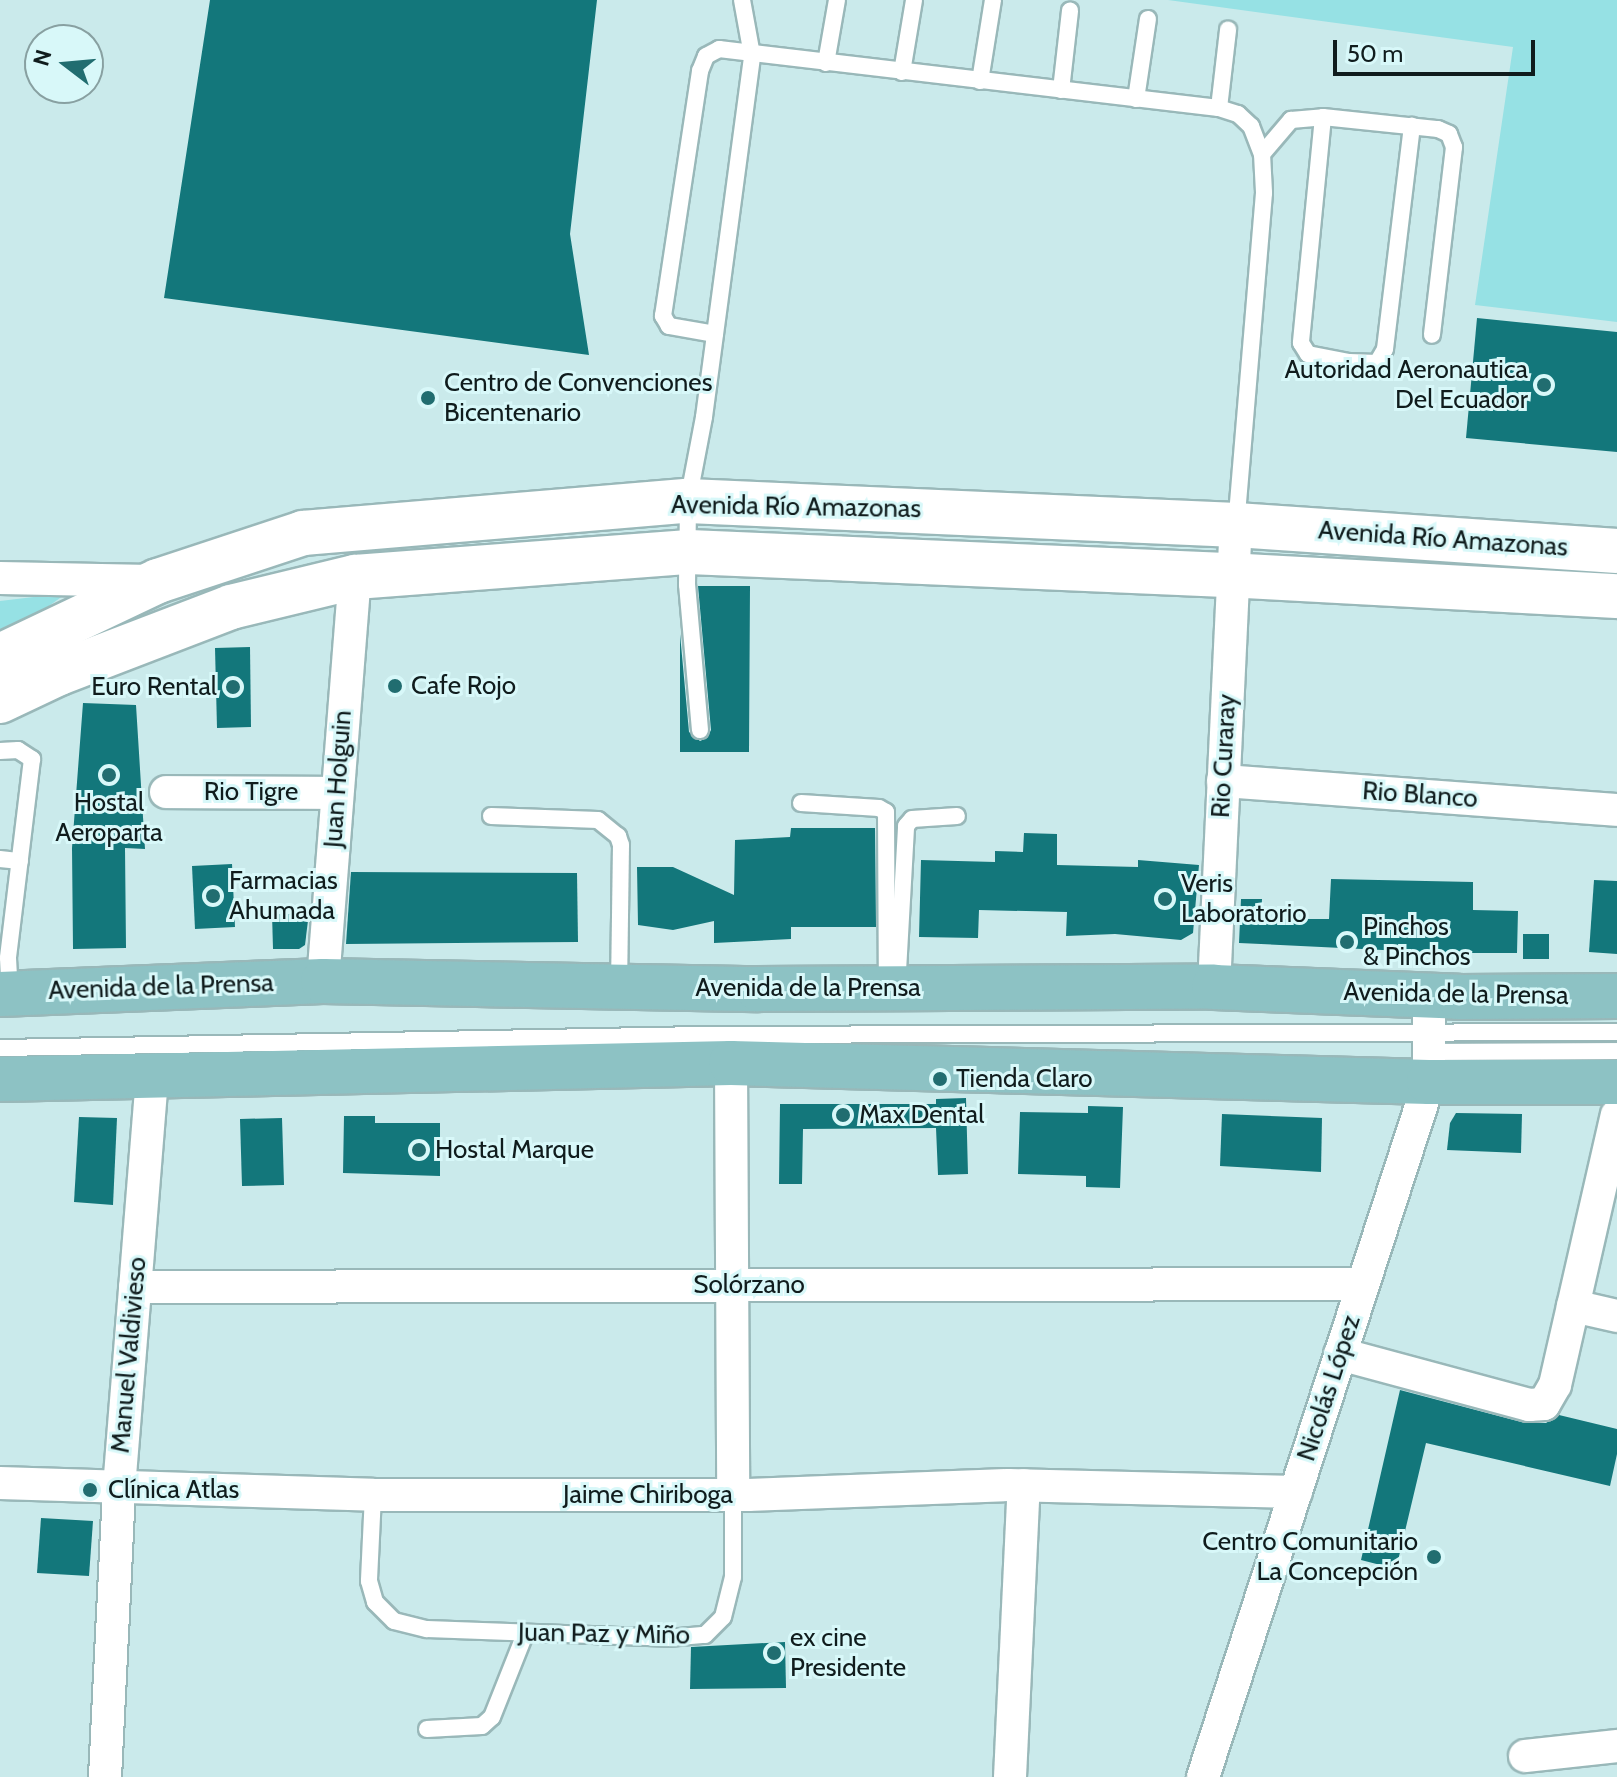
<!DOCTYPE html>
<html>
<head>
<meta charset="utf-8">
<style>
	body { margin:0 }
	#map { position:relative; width:1617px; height:1777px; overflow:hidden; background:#caeaeb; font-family:Cabin,sans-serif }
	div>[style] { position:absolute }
	.green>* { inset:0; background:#96e1e4 }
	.building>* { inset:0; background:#13777b }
	.roads { filter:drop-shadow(2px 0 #99b8b9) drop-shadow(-2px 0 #99b8b9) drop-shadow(0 2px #99b8b9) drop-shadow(0 -2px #99b8b9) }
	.lane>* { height:16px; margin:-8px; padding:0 8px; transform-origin:8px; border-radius:8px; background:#fff }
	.street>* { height:32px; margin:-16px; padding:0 16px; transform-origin:16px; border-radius:16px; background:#fff }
	.secondary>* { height:44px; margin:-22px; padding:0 22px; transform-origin:22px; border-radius:22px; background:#fff }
	.primary>* { height:44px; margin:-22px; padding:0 22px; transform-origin:22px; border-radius:22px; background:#8dc2c4 }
	.dots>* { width:22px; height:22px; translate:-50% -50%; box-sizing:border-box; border:4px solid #d8f8f9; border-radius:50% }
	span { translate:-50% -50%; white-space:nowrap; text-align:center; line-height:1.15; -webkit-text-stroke:6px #d8f8f9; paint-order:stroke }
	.poi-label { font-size:26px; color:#101c1d }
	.right { translate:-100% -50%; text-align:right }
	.left { translate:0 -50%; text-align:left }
	.street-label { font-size:26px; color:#101c1d }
	.north { position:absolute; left:24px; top:24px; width:80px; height:80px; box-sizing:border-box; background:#d8f8f9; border:2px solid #88a0a1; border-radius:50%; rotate:286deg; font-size:22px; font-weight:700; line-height:32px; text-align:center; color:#101c1d }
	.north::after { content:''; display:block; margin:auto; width:28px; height:36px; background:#216d70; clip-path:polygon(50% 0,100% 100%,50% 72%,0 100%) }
	.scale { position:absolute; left:1333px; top:40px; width:202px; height:36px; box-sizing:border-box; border:4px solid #101c1d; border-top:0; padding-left:10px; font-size:24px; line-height:28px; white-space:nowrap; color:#101c1d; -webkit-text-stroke:6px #d8f8f9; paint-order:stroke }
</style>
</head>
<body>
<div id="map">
	<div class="green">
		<i style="clip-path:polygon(1168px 0,1617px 0,1617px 322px,1475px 305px,1513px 47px)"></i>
		<i style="clip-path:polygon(67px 593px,0 641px,0 601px)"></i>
	</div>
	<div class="building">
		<i style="clip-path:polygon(210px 0,597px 0,570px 234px,589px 355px,164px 298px)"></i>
		<i style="clip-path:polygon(1477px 318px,1617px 332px,1617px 452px,1466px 438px)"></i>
		<i style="clip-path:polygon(698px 586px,750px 586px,749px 752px,680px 752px,680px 634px,689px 732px,700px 741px,707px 738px,711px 730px)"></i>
		<i style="clip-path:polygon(250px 647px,251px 727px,217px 728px,215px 648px)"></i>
		<i style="clip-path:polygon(83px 703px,136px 705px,145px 849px,125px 848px,126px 948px,73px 949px,72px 848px)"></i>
		<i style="clip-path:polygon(791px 828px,875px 828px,876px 927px,791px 927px,791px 939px,714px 943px,714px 921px,673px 930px,638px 925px,637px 867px,673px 867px,734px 895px,735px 840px,790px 837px)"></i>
		<i style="clip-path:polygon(1024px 833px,1057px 834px,1057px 865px,1138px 867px,1138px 860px,1199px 865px,1193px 933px,1181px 940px,1115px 934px,1066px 936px,1067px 912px,979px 910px,978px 938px,919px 937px,921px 860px,995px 862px,995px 851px,1023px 852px)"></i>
		<i style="clip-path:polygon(232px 864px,235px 927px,195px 929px,192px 866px)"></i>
		<i style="clip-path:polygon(351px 872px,577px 873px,578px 942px,346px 944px)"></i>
		<i style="clip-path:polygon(1331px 879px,1473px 882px,1473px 910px,1518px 911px,1517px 953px,1444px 953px,1239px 943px,1241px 899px,1262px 899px,1261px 919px,1329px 919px)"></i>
		<i style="clip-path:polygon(1594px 880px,1617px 881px,1617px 954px,1589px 952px)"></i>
		<i style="clip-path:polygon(309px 912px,305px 945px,299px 949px,273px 949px,272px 913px)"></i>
		<i style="clip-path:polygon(1523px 934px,1549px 934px,1549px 959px,1523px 959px)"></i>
		<i style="clip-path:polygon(966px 1098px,968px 1174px,938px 1175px,936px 1128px,803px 1129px,802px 1184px,779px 1184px,780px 1104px,936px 1104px,936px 1099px)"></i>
		<i style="clip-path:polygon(1088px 1106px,1123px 1107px,1120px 1188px,1086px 1187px,1086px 1176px,1018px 1174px,1020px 1112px,1088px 1113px)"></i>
		<i style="clip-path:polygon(1456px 1113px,1522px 1114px,1521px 1153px,1447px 1150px,1450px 1123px)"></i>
		<i style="clip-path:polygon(1222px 1114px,1322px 1118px,1321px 1172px,1220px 1166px)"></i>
		<i style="clip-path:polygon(344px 1116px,375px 1116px,375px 1123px,440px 1123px,440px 1176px,343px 1173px)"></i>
		<i style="clip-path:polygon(79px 1117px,117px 1118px,113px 1205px,74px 1202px)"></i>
		<i style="clip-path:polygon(282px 1118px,284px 1185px,242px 1186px,240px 1119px)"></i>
		<i style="clip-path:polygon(1400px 1390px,1525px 1423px,1546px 1423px,1559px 1415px,1617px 1429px,1617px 1454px,1610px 1486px,1426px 1443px,1396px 1569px,1361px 1560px)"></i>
		<i style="clip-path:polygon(41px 1518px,93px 1521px,89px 1576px,37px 1573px)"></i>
		<i style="clip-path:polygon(785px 1642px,786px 1688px,690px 1689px,691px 1647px)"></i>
	</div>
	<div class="roads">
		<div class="lane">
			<i style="left:826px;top:63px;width:64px;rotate:-80.1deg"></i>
			<i style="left:902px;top:72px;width:73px;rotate:-80.5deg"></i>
			<i style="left:980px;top:81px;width:82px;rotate:-80.9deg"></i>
			<i style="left:1061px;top:90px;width:80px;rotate:-83.5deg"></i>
			<i style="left:1136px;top:99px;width:81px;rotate:-81.5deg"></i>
			<i style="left:1219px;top:108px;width:79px;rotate:-83.4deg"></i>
			<i style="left:1323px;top:117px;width:227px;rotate:95.6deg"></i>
			<i style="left:1301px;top:343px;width:13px;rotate:58deg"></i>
			<i style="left:1308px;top:354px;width:42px;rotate:11deg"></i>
			<i style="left:1349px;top:362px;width:28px;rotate:2deg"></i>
			<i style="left:1377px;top:363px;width:16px;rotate:-60deg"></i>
			<i style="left:1385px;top:349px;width:225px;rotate:-83.1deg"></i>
			<i style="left:1262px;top:154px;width:45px;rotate:-49.5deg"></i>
			<i style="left:1291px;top:120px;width:32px;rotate:-5deg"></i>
			<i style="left:1323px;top:117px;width:116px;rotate:6deg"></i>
			<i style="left:1438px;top:129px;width:12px;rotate:24deg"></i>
			<i style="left:1449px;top:134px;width:14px;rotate:69deg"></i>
			<i style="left:1454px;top:147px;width:189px;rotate:96.7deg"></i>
			<i style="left:715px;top:334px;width:47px;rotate:-170.1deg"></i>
			<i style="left:669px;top:326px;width:12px;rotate:-121deg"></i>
			<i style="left:663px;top:316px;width:248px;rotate:-81.4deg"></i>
			<i style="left:700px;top:71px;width:16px;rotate:-68deg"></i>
			<i style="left:706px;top:56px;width:15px;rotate:-28deg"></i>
			<i style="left:719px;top:49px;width:503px;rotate:6.73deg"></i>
			<i style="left:1219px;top:108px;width:20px;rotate:18deg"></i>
			<i style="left:1238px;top:114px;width:18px;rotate:43deg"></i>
			<i style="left:1251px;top:126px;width:30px;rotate:69deg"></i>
			<i style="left:1262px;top:154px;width:39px;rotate:87deg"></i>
			<i style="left:1264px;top:193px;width:332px;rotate:94.8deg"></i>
			<i style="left:700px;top:730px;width:146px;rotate:-95.1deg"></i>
			<i style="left:687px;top:585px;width:84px;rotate:-89.3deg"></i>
			<i style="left:688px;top:501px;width:86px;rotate:-79.2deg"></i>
			<i style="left:704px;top:417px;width:365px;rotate:-82.4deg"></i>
			<i style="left:752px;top:55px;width:56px;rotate:-100.3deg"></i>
			<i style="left:0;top:751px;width:18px;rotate:-3deg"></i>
			<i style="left:18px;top:750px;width:17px;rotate:33deg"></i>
			<i style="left:32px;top:759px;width:200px;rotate:96.9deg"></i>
			<i style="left:8px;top:958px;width:34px;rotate:87deg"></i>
			<i style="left:801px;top:803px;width:78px;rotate:3.7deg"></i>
			<i style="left:879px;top:808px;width:8px;rotate:30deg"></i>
			<i style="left:886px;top:812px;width:175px;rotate:89.7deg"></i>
			<i style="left:491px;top:816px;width:107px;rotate:2.1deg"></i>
			<i style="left:598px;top:820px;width:26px;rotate:39deg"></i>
			<i style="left:618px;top:836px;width:9px;rotate:72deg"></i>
			<i style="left:621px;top:845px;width:140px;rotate:90.8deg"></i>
			<i style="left:0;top:859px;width:20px;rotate:6deg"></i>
			<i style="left:898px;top:971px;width:145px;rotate:-86.8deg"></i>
			<i style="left:906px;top:826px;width:9px;rotate:-49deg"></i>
			<i style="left:912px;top:819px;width:45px;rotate:-3.8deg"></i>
			<i style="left:0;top:1048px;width:703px;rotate:-1.06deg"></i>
			<i style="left:703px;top:1035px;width:914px;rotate:-0.19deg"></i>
			<i style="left:1430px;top:1052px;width:187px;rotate:-0.3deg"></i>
			<i style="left:373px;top:1495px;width:86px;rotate:92.7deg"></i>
			<i style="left:369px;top:1581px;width:22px;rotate:74deg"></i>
			<i style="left:375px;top:1602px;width:27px;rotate:45deg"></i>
			<i style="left:394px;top:1621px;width:34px;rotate:14deg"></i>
			<i style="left:427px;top:1629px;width:241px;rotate:2.1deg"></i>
			<i style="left:668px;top:1638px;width:37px;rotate:-5deg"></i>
			<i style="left:705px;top:1635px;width:25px;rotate:-45deg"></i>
			<i style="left:723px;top:1617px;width:41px;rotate:-76deg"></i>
			<i style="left:733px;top:1577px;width:82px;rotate:-90deg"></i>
			<i style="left:427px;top:1729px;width:55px;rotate:-3.1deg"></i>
			<i style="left:482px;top:1726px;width:13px;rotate:-42deg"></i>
			<i style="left:492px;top:1717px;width:89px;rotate:-68.3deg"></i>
		</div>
		<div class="street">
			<i style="left:0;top:578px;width:151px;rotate:1.1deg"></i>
			<i style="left:1223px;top:781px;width:395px;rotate:4.2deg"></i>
			<i style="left:166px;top:792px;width:170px;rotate:0.3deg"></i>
			<i style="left:323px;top:981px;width:405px;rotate:-85.5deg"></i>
			<i style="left:1214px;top:987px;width:463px;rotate:-87.3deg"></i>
			<i style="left:731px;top:1063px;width:432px;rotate:89.7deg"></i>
			<i style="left:135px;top:1287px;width:1228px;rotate:-0.14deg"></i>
			<i style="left:1573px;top:1306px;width:45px;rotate:12.8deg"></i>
			<i style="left:1340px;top:1354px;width:196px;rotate:15.1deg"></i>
			<i style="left:1529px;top:1405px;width:15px;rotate:-4deg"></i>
			<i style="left:1544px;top:1404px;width:22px;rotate:-60deg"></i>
			<i style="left:1555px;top:1385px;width:277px;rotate:-77.1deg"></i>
			<i style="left:0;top:1483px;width:373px;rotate:1.8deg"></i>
			<i style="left:373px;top:1495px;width:375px"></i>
			<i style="left:748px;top:1495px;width:260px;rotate:-2.2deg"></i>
			<i style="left:1008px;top:1485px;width:288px;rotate:1.4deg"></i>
			<i style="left:1525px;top:1756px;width:93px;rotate:-6.2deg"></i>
			<i style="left:105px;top:1777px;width:289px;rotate:-87.2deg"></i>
			<i style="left:119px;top:1488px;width:411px;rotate:-85.4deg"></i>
			<i style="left:1010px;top:1777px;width:292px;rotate:-87.3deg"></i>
			<i style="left:1203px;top:1777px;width:731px;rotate:-71.99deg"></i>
			<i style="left:1429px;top:1082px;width:87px;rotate:-90deg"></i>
		</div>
		<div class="secondary">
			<i style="left:0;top:656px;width:175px;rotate:-25.4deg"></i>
			<i style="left:158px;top:581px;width:153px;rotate:-18.3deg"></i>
			<i style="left:303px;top:533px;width:386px;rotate:-4.8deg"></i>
			<i style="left:688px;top:501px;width:549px;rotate:2.51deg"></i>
			<i style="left:1236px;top:525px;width:382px;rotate:3.9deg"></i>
			<i style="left:0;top:701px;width:65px;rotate:-25.4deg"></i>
			<i style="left:59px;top:673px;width:184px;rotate:-21deg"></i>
			<i style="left:231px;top:607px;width:128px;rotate:-13.6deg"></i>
			<i style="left:355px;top:577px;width:335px;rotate:-4.3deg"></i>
			<i style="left:689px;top:552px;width:537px;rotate:2.45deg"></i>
			<i style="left:1226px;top:575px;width:392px;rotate:3.1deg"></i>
		</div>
		<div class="primary">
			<i style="left:0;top:994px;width:323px;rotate:-2.3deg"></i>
			<i style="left:323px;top:981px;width:435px;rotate:1.1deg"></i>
			<i style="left:758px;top:989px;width:456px;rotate:-0.3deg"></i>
			<i style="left:1214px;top:987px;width:245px;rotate:2.3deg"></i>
			<i style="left:1459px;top:997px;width:158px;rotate:-0.4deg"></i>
			<i style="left:0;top:1079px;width:731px;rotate:-1.25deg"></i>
			<i style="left:731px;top:1063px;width:698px;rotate:1.56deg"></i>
			<i style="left:1429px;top:1082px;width:188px"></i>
		</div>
	</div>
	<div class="dots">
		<i style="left:1544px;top:385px;background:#216d70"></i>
		<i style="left:428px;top:398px;background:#216d70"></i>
		<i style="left:395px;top:686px;background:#216d70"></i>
		<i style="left:233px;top:687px;background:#216d70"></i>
		<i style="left:109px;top:775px;background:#216d70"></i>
		<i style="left:213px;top:896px;background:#216d70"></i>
		<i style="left:1165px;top:899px;background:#216d70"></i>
		<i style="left:1347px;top:942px;background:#216d70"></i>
		<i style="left:940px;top:1079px;background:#216d70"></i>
		<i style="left:843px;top:1115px;background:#216d70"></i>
		<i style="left:419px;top:1150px;background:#216d70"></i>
		<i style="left:90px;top:1490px;background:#216d70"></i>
		<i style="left:1434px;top:1557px;background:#216d70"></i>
		<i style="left:774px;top:1653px;background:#216d70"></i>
	</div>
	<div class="poi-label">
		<span class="right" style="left:1528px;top:385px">Autoridad Aeronautica<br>Del Ecuador</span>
		<span class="left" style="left:444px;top:398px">Centro de Convenciones<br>Bicentenario</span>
		<span class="left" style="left:411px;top:686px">Cafe Rojo</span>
		<span class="right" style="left:217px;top:687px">Euro Rental</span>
		<span style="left:109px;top:818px">Hostal<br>Aeroparta</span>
		<span class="left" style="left:229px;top:896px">Farmacias<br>Ahumada</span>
		<span class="left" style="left:1181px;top:899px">Veris<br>Laboratorio</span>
		<span class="left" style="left:1363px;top:942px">Pinchos<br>&amp; Pinchos</span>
		<span class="left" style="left:956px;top:1079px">Tienda Claro</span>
		<span class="left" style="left:859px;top:1115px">Max Dental</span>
		<span class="left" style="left:435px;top:1150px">Hostal Marque</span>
		<span class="left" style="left:108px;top:1490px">Clínica Atlas</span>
		<span class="right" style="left:1418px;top:1557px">Centro Comunitario<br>La Concepción</span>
		<span class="left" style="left:790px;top:1653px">ex cine<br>Presidente</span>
	</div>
	<div class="street-label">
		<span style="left:796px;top:507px;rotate:1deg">Avenida Río Amazonas</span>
		<span style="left:1443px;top:539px;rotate:4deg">Avenida Río Amazonas</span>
		<span style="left:1224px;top:756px;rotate:-87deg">Rio Curaray</span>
		<span style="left:338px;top:779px;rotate:-86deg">Juan Holguin</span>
		<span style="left:251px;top:792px">Rio Tigre</span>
		<span style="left:1420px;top:795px;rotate:4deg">Rio Blanco</span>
		<span style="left:161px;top:987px;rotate:-2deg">Avenida de la Prensa</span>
		<span style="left:808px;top:988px">Avenida de la Prensa</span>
		<span style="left:1456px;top:994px;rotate:1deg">Avenida de la Prensa</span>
		<span style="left:749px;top:1285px">Solórzano</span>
		<span style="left:129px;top:1355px;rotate:-85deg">Manuel Valdivieso</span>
		<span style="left:1329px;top:1388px;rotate:-72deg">Nicolás López</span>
		<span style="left:648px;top:1495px">Jaime Chiriboga</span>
		<span style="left:604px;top:1634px;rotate:1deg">Juan Paz y Miño</span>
	</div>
	<div class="north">N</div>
	<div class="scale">50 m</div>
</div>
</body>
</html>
